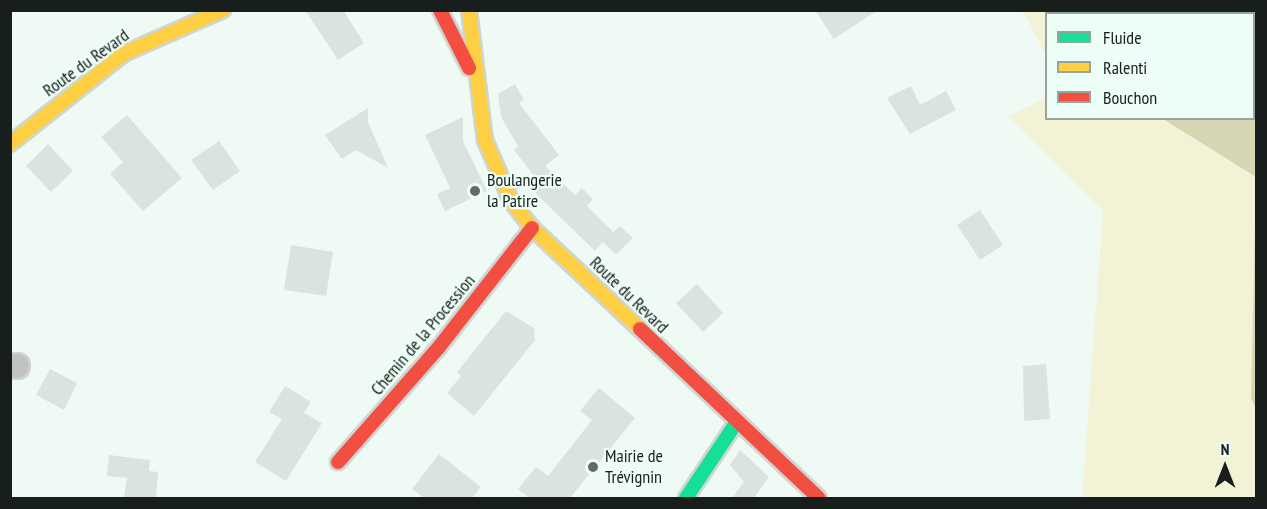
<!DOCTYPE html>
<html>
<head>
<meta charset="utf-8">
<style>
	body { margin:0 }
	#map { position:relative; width:1267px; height:509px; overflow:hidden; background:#f0faf5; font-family:"PT Sans Narrow",sans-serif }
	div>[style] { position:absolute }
	.green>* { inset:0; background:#f2f2d7 }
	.forest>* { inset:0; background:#d7d6b2 }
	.building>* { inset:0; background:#dbe3e1 }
	.roads { filter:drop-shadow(2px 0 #ced6d2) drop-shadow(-2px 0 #ced6d2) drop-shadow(0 2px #ced6d2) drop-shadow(0 -2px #ced6d2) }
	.street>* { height:24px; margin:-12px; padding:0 12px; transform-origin:12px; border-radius:12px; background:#c0c3c0 }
	.fast>* { height:14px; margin:-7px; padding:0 7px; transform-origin:7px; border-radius:7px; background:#16e098 }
	.slow>* { height:14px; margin:-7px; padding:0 7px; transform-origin:7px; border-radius:7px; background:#ffcf43 }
	.jam>* { height:14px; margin:-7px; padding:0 7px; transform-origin:7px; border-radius:7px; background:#f24e42 }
	.dots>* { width:16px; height:16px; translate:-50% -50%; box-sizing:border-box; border:3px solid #ecfef5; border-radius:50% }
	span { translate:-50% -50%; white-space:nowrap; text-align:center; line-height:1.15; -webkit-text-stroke:4.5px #ecfef5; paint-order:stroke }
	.street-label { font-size:18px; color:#171e1b }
	.poi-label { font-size:18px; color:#171e1b }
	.left { translate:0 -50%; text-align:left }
	.frame { position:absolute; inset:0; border:12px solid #171e1b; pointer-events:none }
	.legend { position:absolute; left:1045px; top:12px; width:210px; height:108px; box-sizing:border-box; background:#ecfef5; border:2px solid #97a49e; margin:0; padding:8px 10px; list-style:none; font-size:18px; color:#171e1b }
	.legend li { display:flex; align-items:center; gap:12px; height:30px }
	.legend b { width:30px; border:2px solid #97a49e }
	.north { position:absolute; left:1195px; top:437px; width:60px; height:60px; -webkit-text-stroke:4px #ecfef5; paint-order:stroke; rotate:0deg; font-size:16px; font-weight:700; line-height:24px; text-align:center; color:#171e1b }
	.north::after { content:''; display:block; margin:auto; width:21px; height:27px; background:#171e1b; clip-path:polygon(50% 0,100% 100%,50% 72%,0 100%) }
</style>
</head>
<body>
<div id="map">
	<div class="green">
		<i style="clip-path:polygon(1023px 11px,1173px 11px,1046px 14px,1046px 56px)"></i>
		<i style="clip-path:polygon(1046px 98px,1046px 118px,1163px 119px,1256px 177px,1251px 398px,1256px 410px,1256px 498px,1082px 498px,1103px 211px,1008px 116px)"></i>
	</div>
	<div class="forest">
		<i style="clip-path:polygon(1208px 11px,1256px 11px,1256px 410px,1251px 398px,1256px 177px,1163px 119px,1254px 118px,1254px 14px,1203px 13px)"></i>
	</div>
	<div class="building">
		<i style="clip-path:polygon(305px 10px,343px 10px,364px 43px,338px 60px)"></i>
		<i style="clip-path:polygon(815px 10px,878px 10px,834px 39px)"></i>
		<i style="clip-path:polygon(515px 84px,524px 100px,519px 103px,559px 155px,545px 166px,575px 195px,582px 188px,593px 199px,587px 206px,613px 232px,609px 236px,620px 226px,633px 238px,616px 255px,603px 242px,595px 251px,526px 184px,534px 176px,514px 150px,518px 146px,501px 117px,498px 94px)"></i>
		<i style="clip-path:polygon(911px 86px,920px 105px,946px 91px,956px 110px,910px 134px,887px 98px)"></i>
		<i style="clip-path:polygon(368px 108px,368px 122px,388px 168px,356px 150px,342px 159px,325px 135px)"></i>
		<i style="clip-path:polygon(127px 115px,182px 178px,143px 211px,110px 174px,123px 162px,101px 137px)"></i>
		<i style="clip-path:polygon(463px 117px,463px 141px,487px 191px,445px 211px,437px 194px,450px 188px,425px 135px)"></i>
		<i style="clip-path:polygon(219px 141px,240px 171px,213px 190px,191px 160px)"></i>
		<i style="clip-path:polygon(48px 144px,73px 171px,51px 192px,26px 166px)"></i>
		<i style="clip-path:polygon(980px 210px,1003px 245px,980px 260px,957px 225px)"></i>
		<i style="clip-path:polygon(291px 245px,333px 252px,326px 296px,284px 290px)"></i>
		<i style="clip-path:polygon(697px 284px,723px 313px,703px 332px,676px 303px)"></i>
		<i style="clip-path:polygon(506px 311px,534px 328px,535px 340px,474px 416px,447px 393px,461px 376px,457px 372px)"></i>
		<i style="clip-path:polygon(1046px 364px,1050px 419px,1024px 421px,1023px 366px)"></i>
		<i style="clip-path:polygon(50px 369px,77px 383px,64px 410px,36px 395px)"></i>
		<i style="clip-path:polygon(285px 386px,311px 402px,304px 413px,322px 423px,286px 481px,255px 462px,282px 419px,269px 412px)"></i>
		<i style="clip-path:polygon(599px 388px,635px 418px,570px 498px,529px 498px,518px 489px,536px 467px,548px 476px,592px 420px,580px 411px)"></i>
		<i style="clip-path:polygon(740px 450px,769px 477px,754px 498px,732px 498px,744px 482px,730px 465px)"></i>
		<i style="clip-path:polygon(439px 454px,481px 487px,472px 498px,424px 498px,412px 489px)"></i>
		<i style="clip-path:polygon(109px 455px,150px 460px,149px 471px,158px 472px,156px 498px,124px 498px,127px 478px,107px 476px)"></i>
	</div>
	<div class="roads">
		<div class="street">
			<i style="left:10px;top:366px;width:7px"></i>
		</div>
		<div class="fast">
			<i style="left:686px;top:498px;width:90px;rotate:-56.3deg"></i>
		</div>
		<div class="slow">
			<i style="left:469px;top:10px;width:131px;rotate:83deg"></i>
			<i style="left:485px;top:140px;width:66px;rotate:66.9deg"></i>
			<i style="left:511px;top:201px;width:34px;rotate:52deg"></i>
			<i style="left:532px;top:228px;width:148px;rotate:43.1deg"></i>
			<i style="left:10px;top:144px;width:147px;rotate:-38.4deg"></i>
			<i style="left:125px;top:53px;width:107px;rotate:-23.7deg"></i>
		</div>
		<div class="jam">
			<i style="left:440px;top:10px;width:65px;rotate:63.4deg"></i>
			<i style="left:640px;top:329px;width:246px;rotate:43.4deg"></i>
			<i style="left:338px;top:462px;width:153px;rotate:-48.7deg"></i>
			<i style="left:439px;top:347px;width:151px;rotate:-52deg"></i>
		</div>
	</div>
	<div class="dots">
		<i style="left:475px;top:191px;background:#636b67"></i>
		<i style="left:593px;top:467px;background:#636b67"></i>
	</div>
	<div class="street-label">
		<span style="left:86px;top:63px;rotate:-36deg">Route du Revard</span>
		<span style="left:629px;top:295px;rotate:44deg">Route du Revard</span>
		<span style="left:423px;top:335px;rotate:-50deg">Chemin de la Procession</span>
	</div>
	<div class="poi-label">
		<span class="left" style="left:487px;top:191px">Boulangerie<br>la Patire</span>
		<span class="left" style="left:605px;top:467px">Mairie de<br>Trévignin</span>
	</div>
	<div class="frame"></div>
	<ul class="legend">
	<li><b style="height:8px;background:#16e098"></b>Fluide</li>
	<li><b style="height:8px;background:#ffcf43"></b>Ralenti</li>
	<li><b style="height:8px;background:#f24e42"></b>Bouchon</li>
	</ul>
	<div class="north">N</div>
</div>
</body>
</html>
